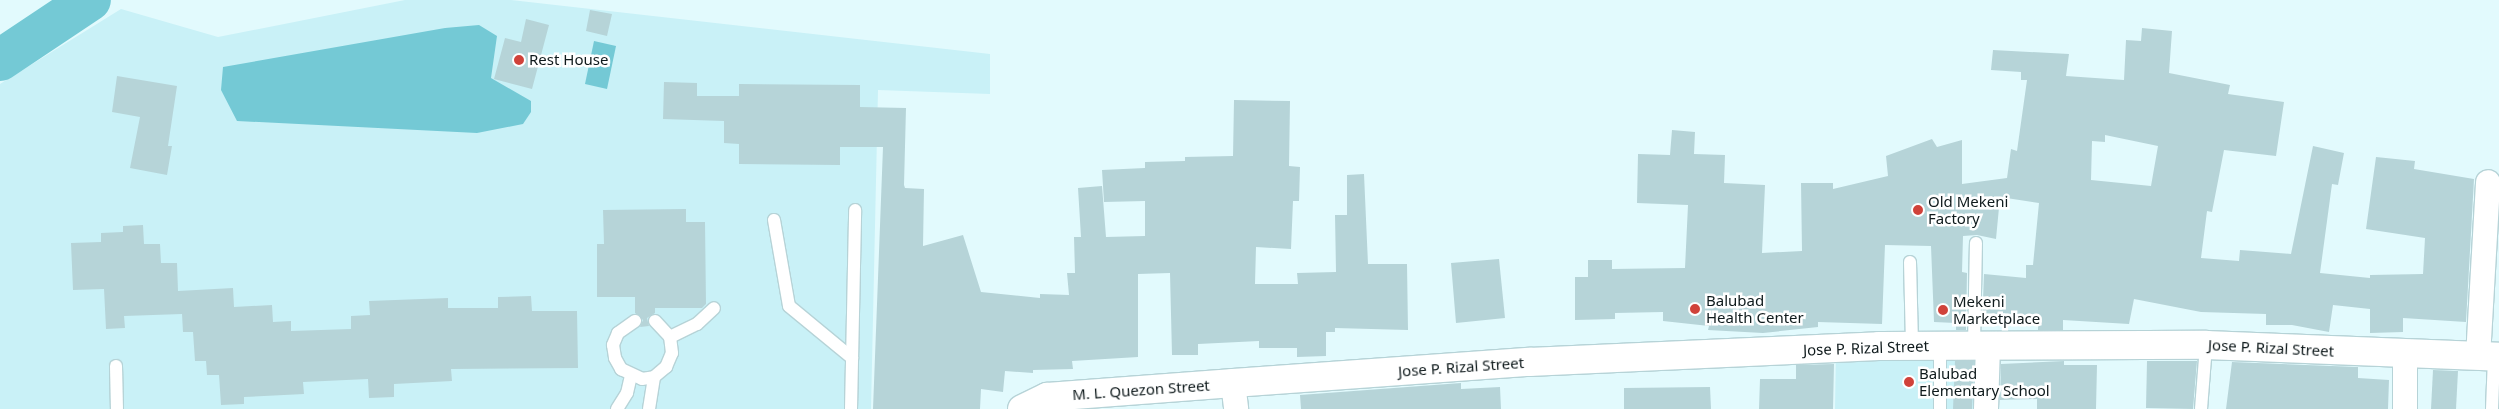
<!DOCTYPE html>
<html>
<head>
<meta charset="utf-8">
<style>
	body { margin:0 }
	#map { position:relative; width:2499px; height:409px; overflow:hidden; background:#e2fafd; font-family:"Noto Sans",sans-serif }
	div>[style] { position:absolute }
	.built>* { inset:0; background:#c9f1f7 }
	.water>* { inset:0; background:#74c9d5 }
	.river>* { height:42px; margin:-21px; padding:0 21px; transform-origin:21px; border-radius:21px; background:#74c9d5 }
	.building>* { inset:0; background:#b6d4d8 }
	.roads { filter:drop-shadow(1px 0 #b6d3d7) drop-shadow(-1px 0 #b6d3d7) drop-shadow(0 1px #b6d3d7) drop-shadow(0 -1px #b6d3d7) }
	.service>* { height:12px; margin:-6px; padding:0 6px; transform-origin:6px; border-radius:6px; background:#fff }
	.minor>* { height:24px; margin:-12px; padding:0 12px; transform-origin:12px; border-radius:12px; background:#fff }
	.tertiary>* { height:28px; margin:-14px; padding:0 14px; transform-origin:14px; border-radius:14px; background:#fff }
	.dots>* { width:14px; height:14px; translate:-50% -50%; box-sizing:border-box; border:2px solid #fff; border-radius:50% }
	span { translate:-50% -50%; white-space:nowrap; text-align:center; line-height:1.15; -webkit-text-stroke:5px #fff; paint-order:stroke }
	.poi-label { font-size:15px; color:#0f1a1c }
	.left { translate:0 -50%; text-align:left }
	.street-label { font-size:15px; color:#0f1a1c }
</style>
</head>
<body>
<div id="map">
	<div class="built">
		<i style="clip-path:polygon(405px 0,511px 0,990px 54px,990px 94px,878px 90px,871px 409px,0 409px,0 84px,121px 9px,218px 37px)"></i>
		<i style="clip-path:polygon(1836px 351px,1985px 354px,1983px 409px,1835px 409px)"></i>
	</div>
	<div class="water">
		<i style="clip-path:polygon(479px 25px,497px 36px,491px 78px,531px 101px,531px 112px,523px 124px,477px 133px,237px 121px,221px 90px,223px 67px,445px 28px)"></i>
		<i style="clip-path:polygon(594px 41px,616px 46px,607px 89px,585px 84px)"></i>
	</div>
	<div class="river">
		<i style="left:0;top:60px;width:108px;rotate:-33.7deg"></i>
	</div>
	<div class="building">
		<i style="clip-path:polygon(590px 10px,612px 14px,607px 36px,586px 31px)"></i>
		<i style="clip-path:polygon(526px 19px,549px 25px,532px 89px,494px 79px,505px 38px,521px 42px)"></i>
		<i style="clip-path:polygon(evenodd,2142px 28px,2172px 31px,2169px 73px,2230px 85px,2228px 94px,2284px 102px,2276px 156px,2224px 150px,2212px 212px,2207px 211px,2201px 258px,2239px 261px,2240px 250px,2291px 254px,2313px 146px,2344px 153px,2338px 185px,2332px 184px,2320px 273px,2370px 278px,2370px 275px,2423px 274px,2425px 238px,2366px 229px,2376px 157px,2415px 161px,2414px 169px,2474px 179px,2466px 322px,2403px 318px,2403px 332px,2370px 333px,2370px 309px,2333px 305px,2329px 332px,2292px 325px,2266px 325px,2266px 314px,2201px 312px,2134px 299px,2129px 324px,2063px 320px,2063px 330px,2038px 330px,2038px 324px,1982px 326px,1984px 274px,2026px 278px,2026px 265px,2033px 265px,2039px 203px,2000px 197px,1996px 239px,1977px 235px,1963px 236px,1962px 272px,1967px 273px,1966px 330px,1956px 330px,1956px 323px,1934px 322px,1931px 246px,1885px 245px,1882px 324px,1818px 322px,1818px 327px,1763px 333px,1708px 330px,1709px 326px,1663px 321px,1663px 312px,1615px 313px,1615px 319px,1575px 320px,1575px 277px,1588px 277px,1588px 260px,1612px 260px,1612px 269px,1685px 268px,1688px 205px,1637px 203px,1638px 154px,1670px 155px,1672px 130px,1695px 132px,1694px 154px,1725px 155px,1724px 183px,1765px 185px,1762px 253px,1802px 251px,1801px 183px,1833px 183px,1833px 189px,1888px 176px,1886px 156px,1932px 139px,1937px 147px,1962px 140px,1962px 184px,2007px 178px,2011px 149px,2017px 151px,2027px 80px,2021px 80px,2021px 72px,1991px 70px,1993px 50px,2069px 54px,2066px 76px,2124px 80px,2126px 40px,2141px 41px,2142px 28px,2105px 135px,2158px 146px,2151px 186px,2091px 180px,2092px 141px,2105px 142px,2105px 135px)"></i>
		<i style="clip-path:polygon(117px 76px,177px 86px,168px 146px,172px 146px,167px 175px,130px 168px,140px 117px,112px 112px)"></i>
		<i style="clip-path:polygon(664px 82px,697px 83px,697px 96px,739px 96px,739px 84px,860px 85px,860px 107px,906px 108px,904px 185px,905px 188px,924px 189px,923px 246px,963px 235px,981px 292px,1040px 298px,1040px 294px,1069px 295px,1067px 273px,1075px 273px,1074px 237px,1081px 237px,1078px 188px,1102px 186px,1106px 237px,1145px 236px,1145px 201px,1104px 202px,1102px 170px,1145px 168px,1145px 162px,1185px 161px,1185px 157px,1233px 156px,1234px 100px,1290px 101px,1289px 166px,1300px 167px,1299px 201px,1293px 201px,1291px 249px,1256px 247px,1255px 284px,1298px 284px,1297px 273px,1336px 272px,1335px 215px,1347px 215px,1347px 175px,1364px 174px,1368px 264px,1407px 264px,1408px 330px,1335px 328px,1335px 332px,1326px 332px,1326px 356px,1297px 357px,1297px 348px,1259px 348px,1259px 341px,1198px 344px,1198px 355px,1172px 355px,1170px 273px,1138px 274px,1138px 357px,1072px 361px,1073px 369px,1033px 370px,1033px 373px,1005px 371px,1003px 392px,981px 389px,980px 409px,873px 409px,883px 147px,840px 147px,840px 165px,739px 164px,739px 144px,724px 143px,724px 121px,663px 119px)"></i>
		<i style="clip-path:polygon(686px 209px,686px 222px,705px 222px,706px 304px,702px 308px,655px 308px,655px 313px,647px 318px,649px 326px,640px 327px,643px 320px,635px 313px,635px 297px,597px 297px,597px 244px,604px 244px,603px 210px)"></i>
		<i style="clip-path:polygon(143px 225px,144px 244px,160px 244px,161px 263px,177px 263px,178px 291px,233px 288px,234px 307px,272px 305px,273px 322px,291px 321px,291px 331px,351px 329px,351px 316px,370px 315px,369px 301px,448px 298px,448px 308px,498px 308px,498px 297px,531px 296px,532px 311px,577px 311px,578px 368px,451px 369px,452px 381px,394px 384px,394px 397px,369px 398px,368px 379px,303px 382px,304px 394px,244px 397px,244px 404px,221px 405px,219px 375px,207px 375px,206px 361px,195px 361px,193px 332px,183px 332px,182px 314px,124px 316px,125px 328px,106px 329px,104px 289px,73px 290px,71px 243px,101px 242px,101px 233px,123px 232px,123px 226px)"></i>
		<i style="clip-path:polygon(1499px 259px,1505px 318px,1456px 323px,1451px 263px)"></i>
		<i style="clip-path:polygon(1955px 361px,1974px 361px,1972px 409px,1953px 409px)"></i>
		<i style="clip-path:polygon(2064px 361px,2064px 365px,2097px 365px,2096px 409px,2037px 409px,2037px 399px,2000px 400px,2001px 364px)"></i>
		<i style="clip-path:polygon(2147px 361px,2197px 361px,2193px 409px,2146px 408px)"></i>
		<i style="clip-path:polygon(2232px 362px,2358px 367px,2358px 378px,2389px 380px,2388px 409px,2226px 409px)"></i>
		<i style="clip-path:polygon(1834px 364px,1833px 409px,1759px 409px,1760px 379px,1796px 379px,1796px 365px)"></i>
		<i style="clip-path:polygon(2433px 370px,2458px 371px,2456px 409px,2431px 409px)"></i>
		<i style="clip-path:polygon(1461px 383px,1461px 389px,1500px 387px,1501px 409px,1301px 409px,1300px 395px)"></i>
		<i style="clip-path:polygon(1710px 387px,1711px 409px,1624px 409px,1624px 388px)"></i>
	</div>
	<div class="roads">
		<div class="service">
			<i style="left:774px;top:220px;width:87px;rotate:80.1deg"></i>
			<i style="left:789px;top:306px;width:82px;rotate:39.5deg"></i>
			<i style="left:1910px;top:262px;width:84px;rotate:88.6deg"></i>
			<i style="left:635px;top:321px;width:21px;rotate:145deg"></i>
			<i style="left:618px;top:333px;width:13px;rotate:113deg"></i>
			<i style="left:613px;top:345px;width:13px;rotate:81deg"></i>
			<i style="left:615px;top:358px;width:13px;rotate:61deg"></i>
			<i style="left:621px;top:369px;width:23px;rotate:25deg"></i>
			<i style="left:642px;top:379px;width:12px;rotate:-9deg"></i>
			<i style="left:654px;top:377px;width:16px;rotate:-40deg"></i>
			<i style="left:666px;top:367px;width:15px;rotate:-67deg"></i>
			<i style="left:672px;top:353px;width:16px;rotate:-97deg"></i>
			<i style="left:670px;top:337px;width:22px;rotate:-133deg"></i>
			<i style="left:670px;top:337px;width:30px;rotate:-26deg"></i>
			<i style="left:697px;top:324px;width:23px;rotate:-43deg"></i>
			<i style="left:1974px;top:345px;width:102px;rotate:-88.9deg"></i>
			<i style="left:116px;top:366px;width:43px;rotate:88.7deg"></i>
			<i style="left:617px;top:409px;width:19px;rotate:-58deg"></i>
			<i style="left:627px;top:393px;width:17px;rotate:-77deg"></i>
			<i style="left:649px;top:409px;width:32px;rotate:-81deg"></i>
			<i style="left:851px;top:409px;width:199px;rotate:-88.8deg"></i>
			<i style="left:1940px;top:409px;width:64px;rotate:-90deg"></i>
			<i style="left:2201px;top:409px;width:64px;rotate:-85.5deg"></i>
			<i style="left:2492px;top:409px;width:52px;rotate:-87.8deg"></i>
		</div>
		<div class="minor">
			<i style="left:2478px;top:357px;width:175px;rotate:-86.7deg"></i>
			<i style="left:1233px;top:383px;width:26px;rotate:83deg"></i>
			<i style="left:1986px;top:409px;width:64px;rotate:-88.2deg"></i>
			<i style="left:2405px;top:409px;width:55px;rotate:-90deg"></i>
		</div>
		<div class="tertiary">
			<i style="left:1022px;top:409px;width:28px;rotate:-26deg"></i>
			<i style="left:1047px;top:397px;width:187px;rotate:-4.3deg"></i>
			<i style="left:1233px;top:383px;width:297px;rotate:-4.1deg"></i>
			<i style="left:1529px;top:362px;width:350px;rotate:-2.6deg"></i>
			<i style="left:1879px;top:346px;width:327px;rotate:-0.2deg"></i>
			<i style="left:2206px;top:345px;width:293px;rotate:2.3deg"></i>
		</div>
	</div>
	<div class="dots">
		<i style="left:519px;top:60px;background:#d0423a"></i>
		<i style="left:1918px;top:210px;background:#d0423a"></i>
		<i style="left:1695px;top:309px;background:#d0423a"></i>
		<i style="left:1943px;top:310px;background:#d0423a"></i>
		<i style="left:1909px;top:382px;background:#d0423a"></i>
	</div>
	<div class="poi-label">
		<span class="left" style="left:529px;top:60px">Rest House</span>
		<span class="left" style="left:1928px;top:210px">Old Mekeni<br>Factory</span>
		<span class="left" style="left:1706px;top:309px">Balubad<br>Health Center</span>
		<span class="left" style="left:1953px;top:310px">Mekeni<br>Marketplace</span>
		<span class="left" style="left:1919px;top:382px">Balubad<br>Elementary School</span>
	</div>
	<div class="street-label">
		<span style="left:1866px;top:348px;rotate:-2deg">Jose P. Rizal Street</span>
		<span style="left:2271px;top:348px;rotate:3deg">Jose P. Rizal Street</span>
		<span style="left:1461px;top:367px;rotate:-4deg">Jose P. Rizal Street</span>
		<span style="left:1141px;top:390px;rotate:-4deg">M. L. Quezon Street</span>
	</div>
</div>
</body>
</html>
